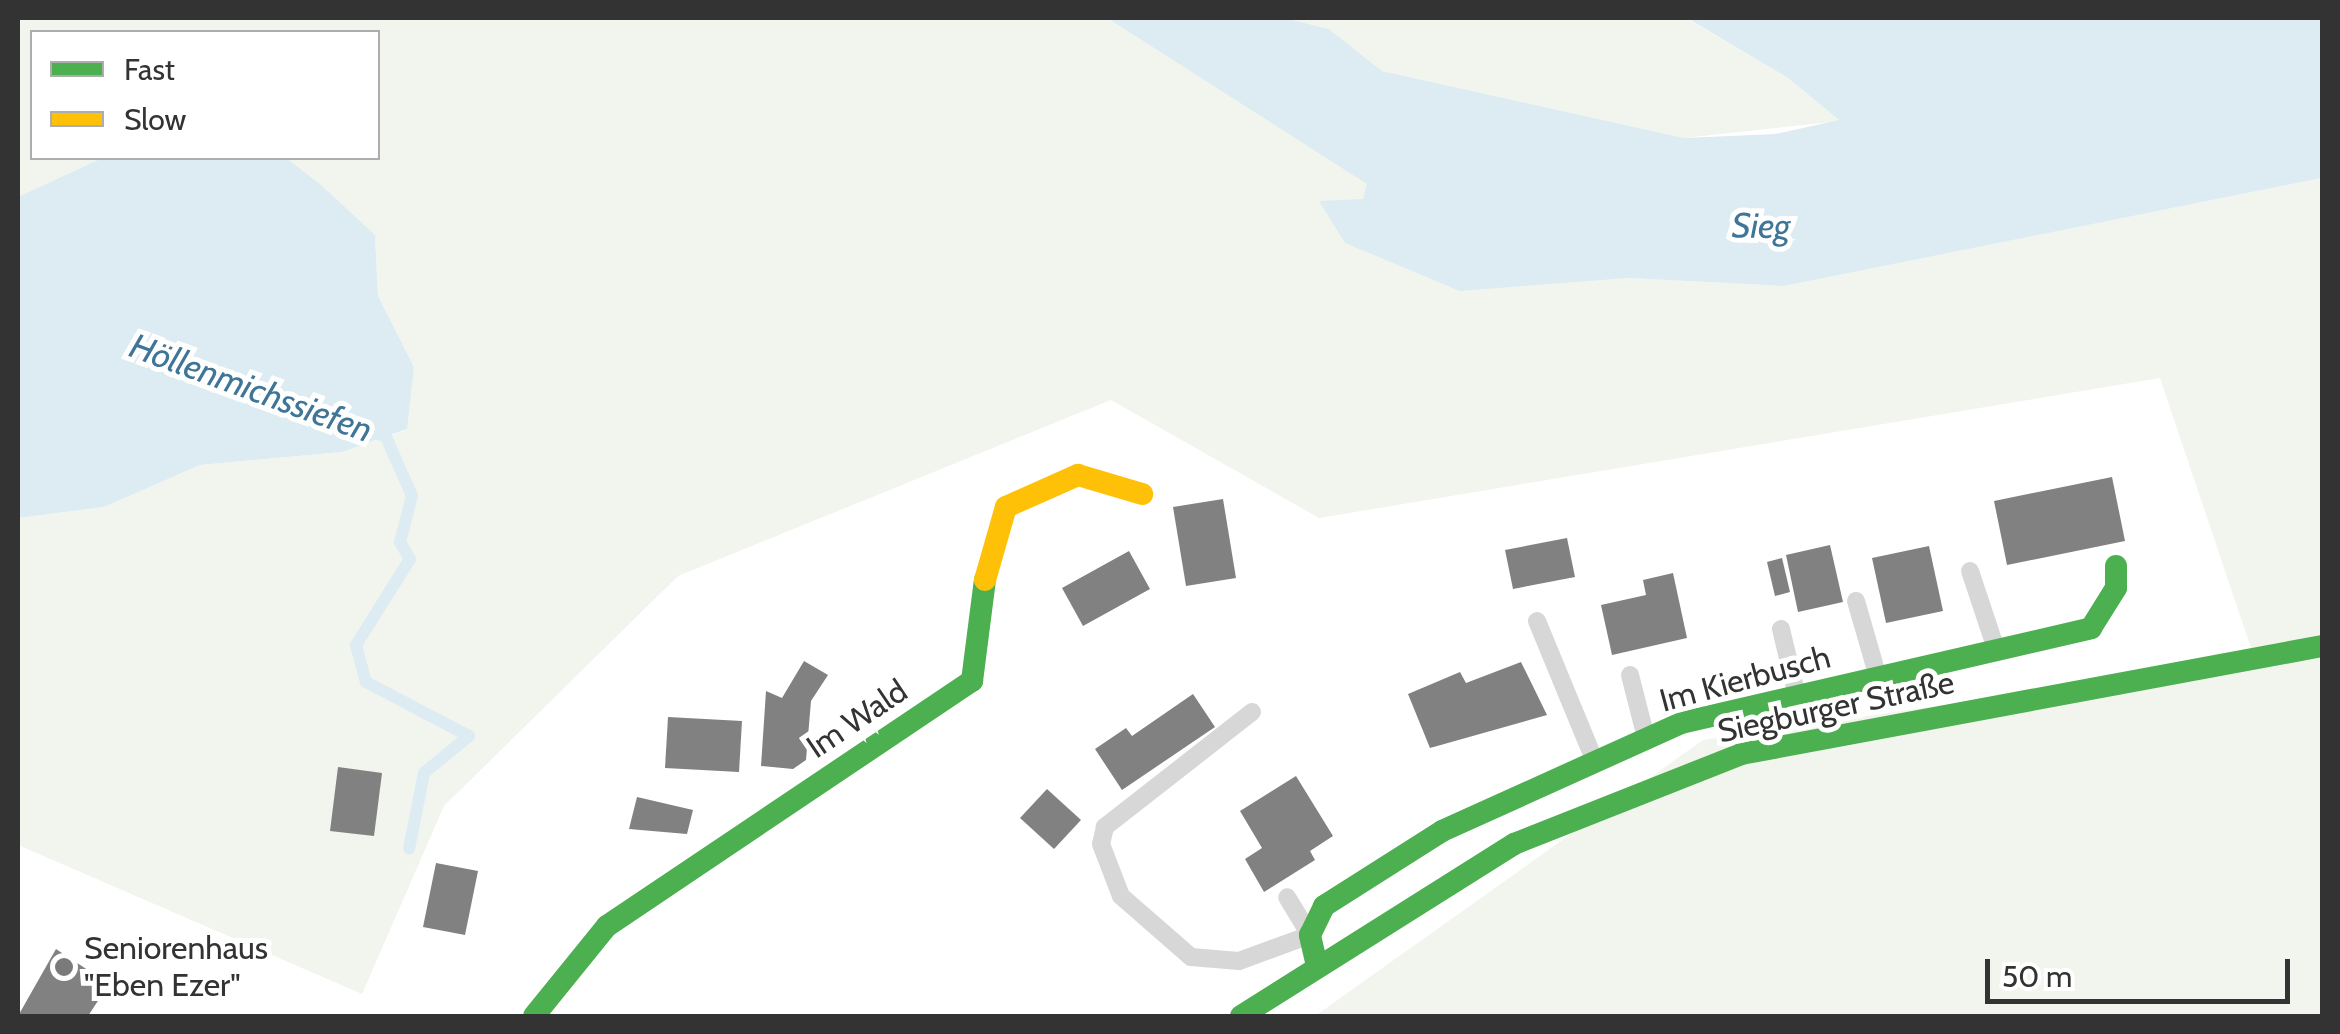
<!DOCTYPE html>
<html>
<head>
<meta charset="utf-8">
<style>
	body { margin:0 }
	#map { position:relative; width:2340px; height:1034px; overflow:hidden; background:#fff; font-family:Cabin,sans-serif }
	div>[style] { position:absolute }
	.green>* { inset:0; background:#f1f5ed }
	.water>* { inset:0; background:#ddebf3 }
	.stream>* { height:12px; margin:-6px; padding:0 6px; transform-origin:6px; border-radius:6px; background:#ddebf3 }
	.building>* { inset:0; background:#818181 }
	.lane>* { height:18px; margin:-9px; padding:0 9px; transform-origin:9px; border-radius:9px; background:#d7d7d7 }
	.fast>* { height:22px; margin:-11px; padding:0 11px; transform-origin:11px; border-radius:11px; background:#4caf50 }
	.slow>* { height:22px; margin:-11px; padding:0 11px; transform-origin:11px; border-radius:11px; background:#ffc107 }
	.dots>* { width:28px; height:28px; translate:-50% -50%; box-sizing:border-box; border:5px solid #fff; border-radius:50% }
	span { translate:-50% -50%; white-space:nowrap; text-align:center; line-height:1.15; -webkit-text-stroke:10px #fff; paint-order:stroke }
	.street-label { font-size:32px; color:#333 }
	.poi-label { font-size:32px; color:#333 }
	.left { translate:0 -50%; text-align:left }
	.water-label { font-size:35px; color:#3f7597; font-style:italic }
	.frame { position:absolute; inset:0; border:20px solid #333; pointer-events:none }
	.legend { position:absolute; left:30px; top:30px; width:350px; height:130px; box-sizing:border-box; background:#fff; border:2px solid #adadad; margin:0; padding:12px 18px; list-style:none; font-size:30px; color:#333 }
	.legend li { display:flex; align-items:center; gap:20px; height:50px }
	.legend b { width:50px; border:2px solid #adadad }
	.scale { position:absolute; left:1985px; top:959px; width:305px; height:45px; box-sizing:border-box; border:5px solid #333; border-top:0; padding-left:12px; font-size:30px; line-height:35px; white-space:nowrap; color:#333; -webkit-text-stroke:8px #fff; paint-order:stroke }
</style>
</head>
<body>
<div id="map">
	<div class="green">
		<i style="clip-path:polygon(18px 18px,1107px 18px,1368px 184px,1363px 199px,1627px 278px,1784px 286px,2322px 178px,2322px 639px,2251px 648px,2160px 378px,1319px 518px,1111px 400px,678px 576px,444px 806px,362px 994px,18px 845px,18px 518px,104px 507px,200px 465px,342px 452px,406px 430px,414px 367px,378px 296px,375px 235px,286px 158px,378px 158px,378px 32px,32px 32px,32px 158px,102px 158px,18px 197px)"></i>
		<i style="clip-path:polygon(1285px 18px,1686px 18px,1788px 78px,1840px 121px,1684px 138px,1382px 71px,1329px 29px)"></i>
		<i style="clip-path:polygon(2322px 650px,2322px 1016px,1315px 1016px,1703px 740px)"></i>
	</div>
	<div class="water">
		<i style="clip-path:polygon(1107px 18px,1285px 18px,1329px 29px,1382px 71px,1684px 138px,1776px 134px,1839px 120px,1788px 78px,1687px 18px,2322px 18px,2322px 178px,1784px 286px,1627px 278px,1460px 291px,1345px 243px,1319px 201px,1363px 199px,1367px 184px)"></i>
		<i style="clip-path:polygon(102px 158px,286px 158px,321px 185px,375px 235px,378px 296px,414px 367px,407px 429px,342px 452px,200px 465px,104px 507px,18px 518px,18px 197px)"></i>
	</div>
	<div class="stream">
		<i style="left:373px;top:431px;width:14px;rotate:25deg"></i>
		<i style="left:386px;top:437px;width:64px;rotate:66.2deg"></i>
		<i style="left:412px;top:496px;width:48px;rotate:104.6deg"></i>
		<i style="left:400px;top:542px;width:20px;rotate:60deg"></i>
		<i style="left:410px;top:559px;width:102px;rotate:122.1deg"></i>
		<i style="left:356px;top:645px;width:38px;rotate:75deg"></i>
		<i style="left:366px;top:682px;width:116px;rotate:27.7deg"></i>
		<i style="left:469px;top:736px;width:58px;rotate:140.6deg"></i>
		<i style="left:424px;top:773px;width:77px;rotate:101.2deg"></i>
	</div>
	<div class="building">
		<i style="clip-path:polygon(2112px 477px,2125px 541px,2007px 565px,1994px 501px)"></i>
		<i style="clip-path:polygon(1223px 499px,1236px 578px,1186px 586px,1173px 507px)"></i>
		<i style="clip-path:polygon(1567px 538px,1575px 577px,1513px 589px,1505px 550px)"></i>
		<i style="clip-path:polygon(1830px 545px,1843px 602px,1798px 612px,1786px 555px)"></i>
		<i style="clip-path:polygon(1929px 546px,1943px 611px,1886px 623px,1872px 558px)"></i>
		<i style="clip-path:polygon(1129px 551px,1150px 589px,1083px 626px,1062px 588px)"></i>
		<i style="clip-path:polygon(1782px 558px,1790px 592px,1775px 596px,1767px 562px)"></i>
		<i style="clip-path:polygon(1673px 573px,1687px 638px,1612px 655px,1601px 605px,1646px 595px,1643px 580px)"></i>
		<i style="clip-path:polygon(804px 661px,828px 675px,811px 701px,806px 760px,793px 769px,761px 766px,766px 691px,782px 698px)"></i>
		<i style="clip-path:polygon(1521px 662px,1547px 715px,1430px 748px,1408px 694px,1460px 672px,1466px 683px)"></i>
		<i style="clip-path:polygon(1193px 694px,1215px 727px,1122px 790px,1095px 749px,1126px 728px,1132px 736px)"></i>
		<i style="clip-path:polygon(668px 717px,742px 721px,739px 772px,665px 768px)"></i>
		<i style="clip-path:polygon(338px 767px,382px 773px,374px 836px,330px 831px)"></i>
		<i style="clip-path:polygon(1296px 776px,1333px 836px,1310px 851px,1315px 860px,1264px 892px,1245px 859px,1262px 848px,1240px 811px)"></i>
		<i style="clip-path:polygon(1047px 789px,1081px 820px,1054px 849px,1020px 818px)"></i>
		<i style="clip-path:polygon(637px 797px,693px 810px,687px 834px,629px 829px)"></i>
		<i style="clip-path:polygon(436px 863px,478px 871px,465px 935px,423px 927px)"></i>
		<i style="clip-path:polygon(56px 949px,109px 984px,88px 1016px,18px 1016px)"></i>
	</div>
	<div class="lane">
		<i style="left:1970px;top:571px;width:79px;rotate:71.6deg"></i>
		<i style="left:1856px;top:601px;width:79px;rotate:73.9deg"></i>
		<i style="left:1537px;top:621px;width:149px;rotate:67.6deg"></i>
		<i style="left:1781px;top:629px;width:69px;rotate:76.6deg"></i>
		<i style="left:1630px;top:675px;width:65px;rotate:75.7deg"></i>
		<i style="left:1252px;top:712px;width:187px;rotate:142deg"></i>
		<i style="left:1105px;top:827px;width:17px;rotate:103deg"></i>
		<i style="left:1101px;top:844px;width:56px;rotate:69deg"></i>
		<i style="left:1121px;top:896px;width:93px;rotate:41.1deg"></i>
		<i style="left:1191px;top:957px;width:48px;rotate:4.8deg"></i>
		<i style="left:1239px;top:961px;width:76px;rotate:-20.1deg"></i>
		<i style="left:1310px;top:935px;width:44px;rotate:-121.2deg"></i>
	</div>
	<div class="fast">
		<i style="left:1317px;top:966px;width:32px;rotate:-103deg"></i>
		<i style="left:1310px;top:935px;width:32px;rotate:-64deg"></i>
		<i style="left:1324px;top:906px;width:140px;rotate:-32.4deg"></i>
		<i style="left:1442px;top:831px;width:262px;rotate:-24.3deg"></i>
		<i style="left:1681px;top:723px;width:421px;rotate:-13deg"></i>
		<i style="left:2091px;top:628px;width:47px;rotate:-58deg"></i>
		<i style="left:2116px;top:588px;width:22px;rotate:-90deg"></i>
		<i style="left:534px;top:1016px;width:116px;rotate:-51deg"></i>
		<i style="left:607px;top:926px;width:440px;rotate:-33.9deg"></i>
		<i style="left:972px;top:681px;width:102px;rotate:-82.7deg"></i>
		<i style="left:1241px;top:1016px;width:323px;rotate:-32.2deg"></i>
		<i style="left:1514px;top:844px;width:244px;rotate:-21.6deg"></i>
		<i style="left:1741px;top:754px;width:591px;rotate:-10.53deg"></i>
	</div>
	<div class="slow">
		<i style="left:985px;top:580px;width:76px;rotate:-74deg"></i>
		<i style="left:1006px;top:507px;width:79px;rotate:-24deg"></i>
		<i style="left:1078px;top:475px;width:67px;rotate:16.5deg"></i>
	</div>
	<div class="dots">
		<i style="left:64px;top:967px;background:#7a7a7a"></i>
	</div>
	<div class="street-label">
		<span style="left:1745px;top:679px;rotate:-15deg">Im Kierbusch</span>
		<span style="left:1836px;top:707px;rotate:-12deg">Siegburger Straße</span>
		<span style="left:857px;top:719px;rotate:-34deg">Im Wald</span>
	</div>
	<div class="poi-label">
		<span class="left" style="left:84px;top:967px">Seniorenhaus<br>"Eben Ezer"</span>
	</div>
	<div class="water-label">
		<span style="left:1761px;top:226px;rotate:1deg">Sieg</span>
		<span style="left:251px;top:388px;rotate:20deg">Höllenmichssiefen</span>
	</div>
	<div class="frame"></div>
	<ul class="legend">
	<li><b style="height:12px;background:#4caf50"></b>Fast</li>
	<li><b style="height:12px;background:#ffc107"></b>Slow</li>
	</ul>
	<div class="scale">50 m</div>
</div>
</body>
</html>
